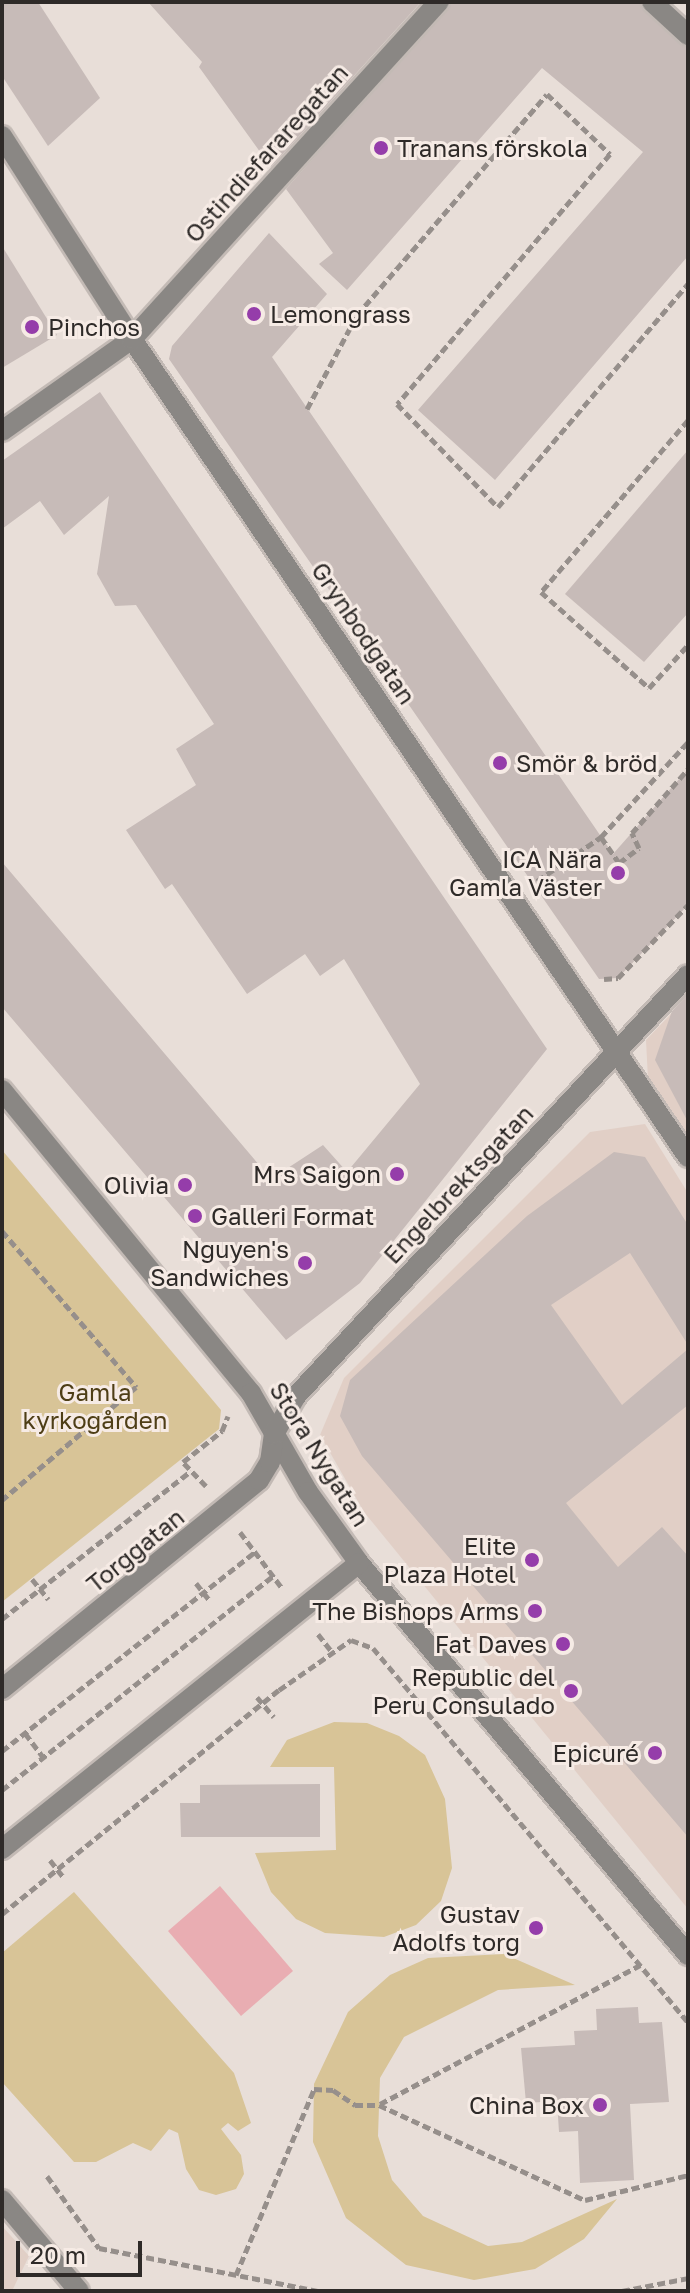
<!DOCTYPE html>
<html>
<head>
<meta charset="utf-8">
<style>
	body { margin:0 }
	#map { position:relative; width:690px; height:2293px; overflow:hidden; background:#e8ded8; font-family:"Golos Text",sans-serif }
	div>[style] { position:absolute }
	.built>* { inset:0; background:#e1cfc6 }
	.green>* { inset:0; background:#d8c497 }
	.water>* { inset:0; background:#e9adb2 }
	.building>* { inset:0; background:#c7bbb8 }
	.path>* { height:5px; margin-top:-2.5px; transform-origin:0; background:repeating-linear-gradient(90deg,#968f8b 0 8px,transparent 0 12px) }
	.roads { filter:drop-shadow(2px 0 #c3bab5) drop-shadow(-2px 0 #c3bab5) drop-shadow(0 2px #c3bab5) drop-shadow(0 -2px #c3bab5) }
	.minor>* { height:20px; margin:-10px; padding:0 10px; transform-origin:10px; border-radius:10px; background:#8a8784 }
	.dots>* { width:22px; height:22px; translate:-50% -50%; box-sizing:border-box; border:4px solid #f6ebe5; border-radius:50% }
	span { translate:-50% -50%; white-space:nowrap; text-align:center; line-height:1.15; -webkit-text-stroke:6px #f6ebe5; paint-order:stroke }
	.poi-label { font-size:24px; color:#2e2a28 }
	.left { translate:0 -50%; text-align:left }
	.right { translate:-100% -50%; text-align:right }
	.street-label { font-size:24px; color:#2e2a28 }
	.park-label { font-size:24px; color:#4e3e16 }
	.frame { position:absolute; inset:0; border:4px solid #2e2a28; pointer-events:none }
	.scale { position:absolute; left:16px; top:2241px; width:126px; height:36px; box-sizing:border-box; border:4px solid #2e2a28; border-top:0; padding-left:10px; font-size:24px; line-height:28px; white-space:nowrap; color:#2e2a28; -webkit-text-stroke:6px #f6ebe5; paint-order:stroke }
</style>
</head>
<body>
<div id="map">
	<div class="built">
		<i style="clip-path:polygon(688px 996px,688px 1139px,648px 1079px,646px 1040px)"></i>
		<i style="clip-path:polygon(645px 1124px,688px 1193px,688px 1909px,364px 1512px,320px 1435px,344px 1378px,590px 1132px)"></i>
		<i style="clip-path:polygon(2px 2226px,29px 2256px,12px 2291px,2px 2291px)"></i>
	</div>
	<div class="green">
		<i style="clip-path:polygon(2px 1150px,221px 1410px,219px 1429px,2px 1602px)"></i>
		<i style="clip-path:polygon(334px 1722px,367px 1723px,399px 1736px,425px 1755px,445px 1799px,452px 1868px,441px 1901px,416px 1925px,384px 1937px,325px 1933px,296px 1919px,271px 1892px,255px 1853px,336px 1850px,334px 1767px,270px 1767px,287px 1740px)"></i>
		<i style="clip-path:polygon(74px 1892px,234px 2073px,251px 2123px,238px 2131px,228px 2123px,221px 2129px,241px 2155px,244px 2174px,236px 2189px,216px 2195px,199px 2190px,186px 2169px,178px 2133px,169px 2129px,151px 2151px,133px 2143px,96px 2162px,74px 2162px,2px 2082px,2px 1953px)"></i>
		<i style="clip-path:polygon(504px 1954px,575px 1985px,498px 1990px,404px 2037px,380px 2078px,378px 2136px,392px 2180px,423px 2216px,488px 2246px,522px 2242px,617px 2199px,584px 2239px,535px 2269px,474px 2280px,406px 2265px,346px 2218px,313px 2142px,314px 2084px,348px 2012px,390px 1975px,428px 1958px)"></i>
	</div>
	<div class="water">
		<i style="clip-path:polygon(220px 1886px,293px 1971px,241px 2016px,168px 1931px)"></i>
	</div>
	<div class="building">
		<i style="clip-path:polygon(2px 2px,38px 2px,100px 98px,48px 146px,2px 76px)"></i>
		<i style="clip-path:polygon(148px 2px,421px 2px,271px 167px,199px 67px,202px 62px)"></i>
		<i style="clip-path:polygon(452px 2px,639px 2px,688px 48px,688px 256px,495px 480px,418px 410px,643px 152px,542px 68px,347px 290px,319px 264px,333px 253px,286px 189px)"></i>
		<i style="clip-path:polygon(269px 233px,327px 294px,272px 357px,613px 854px,688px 769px,688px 905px,618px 978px,599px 979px,169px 359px,172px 346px)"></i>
		<i style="clip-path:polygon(2px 246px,57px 335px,2px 368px)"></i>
		<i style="clip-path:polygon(100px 392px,547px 1049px,360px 1283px,286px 1340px,2px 1007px,2px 862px,271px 1179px,323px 1145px,347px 1172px,420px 1084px,344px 959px,320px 976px,305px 954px,247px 994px,172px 884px,165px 889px,126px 830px,196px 785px,176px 749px,214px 724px,136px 605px,115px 606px,97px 574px,109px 496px,64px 535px,40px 501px,2px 529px,2px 461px)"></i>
		<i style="clip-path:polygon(688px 450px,688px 613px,644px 662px,565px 594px)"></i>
		<i style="clip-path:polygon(688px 994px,688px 1122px,655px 1060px,672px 1011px)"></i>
		<i style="clip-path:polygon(614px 1152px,645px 1157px,688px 1225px,688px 1345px,630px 1253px,551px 1305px,622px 1405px,688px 1349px,688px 1405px,566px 1503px,618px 1567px,662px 1527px,688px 1556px,688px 1837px,362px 1456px,340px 1416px,350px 1380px,527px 1216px)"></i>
		<i style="clip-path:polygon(320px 1784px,320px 1837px,181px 1837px,180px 1803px,200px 1803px,200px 1785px)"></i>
		<i style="clip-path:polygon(638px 2007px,639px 2023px,662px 2022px,669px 2102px,630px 2104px,634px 2180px,580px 2183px,578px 2131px,559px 2132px,557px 2101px,526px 2103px,521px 2048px,575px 2045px,574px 2031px,597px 2030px,596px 2009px)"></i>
	</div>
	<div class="path">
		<i style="left:307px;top:409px;width:106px;rotate:-62deg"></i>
		<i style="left:357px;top:315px;width:291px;rotate:-49.3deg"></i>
		<i style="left:547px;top:94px;width:87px;rotate:43.6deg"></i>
		<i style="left:610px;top:154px;width:328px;rotate:130.4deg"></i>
		<i style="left:397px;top:404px;width:144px;rotate:45.6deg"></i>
		<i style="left:498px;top:507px;width:293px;rotate:-49.6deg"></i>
		<i style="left:688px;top:420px;width:226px;rotate:130.5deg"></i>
		<i style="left:541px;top:592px;width:144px;rotate:41.6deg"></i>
		<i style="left:649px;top:688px;width:58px;rotate:-47.8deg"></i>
		<i style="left:601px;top:837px;width:32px;rotate:55deg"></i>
		<i style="left:619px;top:863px;width:25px;rotate:-37deg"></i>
		<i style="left:639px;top:848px;width:17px;rotate:-115deg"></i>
		<i style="left:632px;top:833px;width:85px;rotate:-48.8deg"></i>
		<i style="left:537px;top:881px;width:78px;rotate:-34.5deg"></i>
		<i style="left:601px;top:837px;width:129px;rotate:-47.5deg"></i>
		<i style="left:604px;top:979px;width:14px;rotate:-4deg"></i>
		<i style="left:618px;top:978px;width:101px;rotate:-46.2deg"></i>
		<i style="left:2px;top:1231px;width:206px;rotate:49.3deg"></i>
		<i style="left:136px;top:1387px;width:175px;rotate:139.9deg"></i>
		<i style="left:206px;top:1486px;width:33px;rotate:-134deg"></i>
		<i style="left:183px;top:1462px;width:50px;rotate:-38.5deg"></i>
		<i style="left:222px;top:1431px;width:16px;rotate:-68deg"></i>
		<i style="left:240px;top:1532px;width:70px;rotate:53.1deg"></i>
		<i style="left:32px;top:1579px;width:26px;rotate:51deg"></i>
		<i style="left:196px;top:1583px;width:23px;rotate:52deg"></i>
		<i style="left:2px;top:1619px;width:240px;rotate:-38.1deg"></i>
		<i style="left:318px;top:1634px;width:23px;rotate:52deg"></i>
		<i style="left:257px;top:1697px;width:26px;rotate:50deg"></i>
		<i style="left:25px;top:1733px;width:30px;rotate:53deg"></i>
		<i style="left:2px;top:1751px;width:322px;rotate:-38.2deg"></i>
		<i style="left:2px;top:1790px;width:345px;rotate:-38.3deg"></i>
		<i style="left:50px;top:1860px;width:23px;rotate:52deg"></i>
		<i style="left:2px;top:1914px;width:356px;rotate:-39deg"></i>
		<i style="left:279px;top:1690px;width:88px;rotate:-34.8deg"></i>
		<i style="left:351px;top:1640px;width:23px;rotate:20deg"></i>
		<i style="left:373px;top:1648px;width:489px;rotate:49.9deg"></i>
		<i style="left:380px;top:2104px;width:295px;rotate:-28.1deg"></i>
		<i style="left:47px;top:2176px;width:89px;rotate:54.2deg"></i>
		<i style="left:99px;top:2248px;width:224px;rotate:11.1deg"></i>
		<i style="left:236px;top:2275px;width:202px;rotate:-67.2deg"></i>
		<i style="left:314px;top:2089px;width:19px;rotate:3deg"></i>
		<i style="left:333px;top:2090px;width:27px;rotate:34deg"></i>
		<i style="left:355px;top:2105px;width:24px"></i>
		<i style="left:379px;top:2105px;width:227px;rotate:24.8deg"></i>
		<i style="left:585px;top:2200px;width:106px;rotate:-13.6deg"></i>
		<i style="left:622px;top:2291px;width:67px;rotate:-11.1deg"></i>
	</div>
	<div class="roads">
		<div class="minor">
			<i style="left:652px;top:2px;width:49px;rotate:42.5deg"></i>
			<i style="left:2px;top:136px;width:241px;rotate:57.4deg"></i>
			<i style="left:132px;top:339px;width:989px;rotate:55.8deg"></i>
			<i style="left:2px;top:431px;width:159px;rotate:-35.3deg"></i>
			<i style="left:132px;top:339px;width:456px;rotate:-47.7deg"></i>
			<i style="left:2px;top:1090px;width:392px;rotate:50.6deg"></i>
			<i style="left:251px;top:1393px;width:114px;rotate:60.1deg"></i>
			<i style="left:308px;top:1492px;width:87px;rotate:54.3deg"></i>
			<i style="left:359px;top:1563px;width:512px;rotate:49.99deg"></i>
			<i style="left:2px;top:1689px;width:331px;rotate:-39.1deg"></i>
			<i style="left:259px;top:1480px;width:21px;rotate:-59deg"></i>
			<i style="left:270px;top:1462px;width:28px;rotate:-82deg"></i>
			<i style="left:274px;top:1434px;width:44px;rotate:-59.9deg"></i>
			<i style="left:296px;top:1396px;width:575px;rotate:-47.04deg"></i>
			<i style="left:2px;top:1849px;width:457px;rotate:-38.7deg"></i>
			<i style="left:2px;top:2200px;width:119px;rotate:49.8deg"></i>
		</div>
	</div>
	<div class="dots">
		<i style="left:381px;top:148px;background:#953daa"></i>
		<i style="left:254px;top:314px;background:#953daa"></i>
		<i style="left:32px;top:327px;background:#953daa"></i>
		<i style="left:500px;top:763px;background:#953daa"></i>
		<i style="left:618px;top:873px;background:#953daa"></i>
		<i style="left:397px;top:1174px;background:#953daa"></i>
		<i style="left:185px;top:1185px;background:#953daa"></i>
		<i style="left:195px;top:1216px;background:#953daa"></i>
		<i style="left:305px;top:1263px;background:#953daa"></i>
		<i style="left:532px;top:1560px;background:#953daa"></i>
		<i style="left:535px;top:1611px;background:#953daa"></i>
		<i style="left:563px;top:1644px;background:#953daa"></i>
		<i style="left:571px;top:1691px;background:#953daa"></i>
		<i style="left:655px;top:1753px;background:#953daa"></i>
		<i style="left:536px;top:1928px;background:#953daa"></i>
		<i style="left:600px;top:2105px;background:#953daa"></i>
	</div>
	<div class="poi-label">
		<span class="left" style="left:397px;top:148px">Tranans förskola</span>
		<span class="left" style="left:270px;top:314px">Lemongrass</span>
		<span class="left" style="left:48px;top:327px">Pinchos</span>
		<span class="left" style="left:516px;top:763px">Smör &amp; bröd</span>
		<span class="right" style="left:602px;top:873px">ICA Nära<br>Gamla Väster</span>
		<span class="right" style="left:381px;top:1174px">Mrs Saigon</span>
		<span class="right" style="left:169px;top:1185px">Olivia</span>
		<span class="left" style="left:211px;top:1216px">Galleri Format</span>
		<span class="right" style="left:289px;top:1263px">Nguyen's<br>Sandwiches</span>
		<span class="right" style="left:516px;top:1560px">Elite<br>Plaza Hotel</span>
		<span class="right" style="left:519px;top:1611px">The Bishops Arms</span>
		<span class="right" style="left:547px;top:1644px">Fat Daves</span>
		<span class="right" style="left:555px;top:1691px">Republic del<br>Peru Consulado</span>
		<span class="right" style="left:639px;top:1753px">Epicuré</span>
		<span class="right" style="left:520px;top:1928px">Gustav<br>Adolfs torg</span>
		<span class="right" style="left:584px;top:2105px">China Box</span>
	</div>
	<div class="street-label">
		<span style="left:266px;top:153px;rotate:-48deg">Ostindiefararegatan</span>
		<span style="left:364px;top:633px;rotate:56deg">Grynbodgatan</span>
		<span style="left:458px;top:1184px;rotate:-47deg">Engelbrektsgatan</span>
		<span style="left:320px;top:1454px;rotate:58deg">Stora Nygatan</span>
		<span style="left:135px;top:1550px;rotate:-39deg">Torggatan</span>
	</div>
	<div class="park-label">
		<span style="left:95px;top:1406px">Gamla<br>kyrkogården</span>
	</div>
	<div class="frame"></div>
	<div class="scale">20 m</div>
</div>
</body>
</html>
